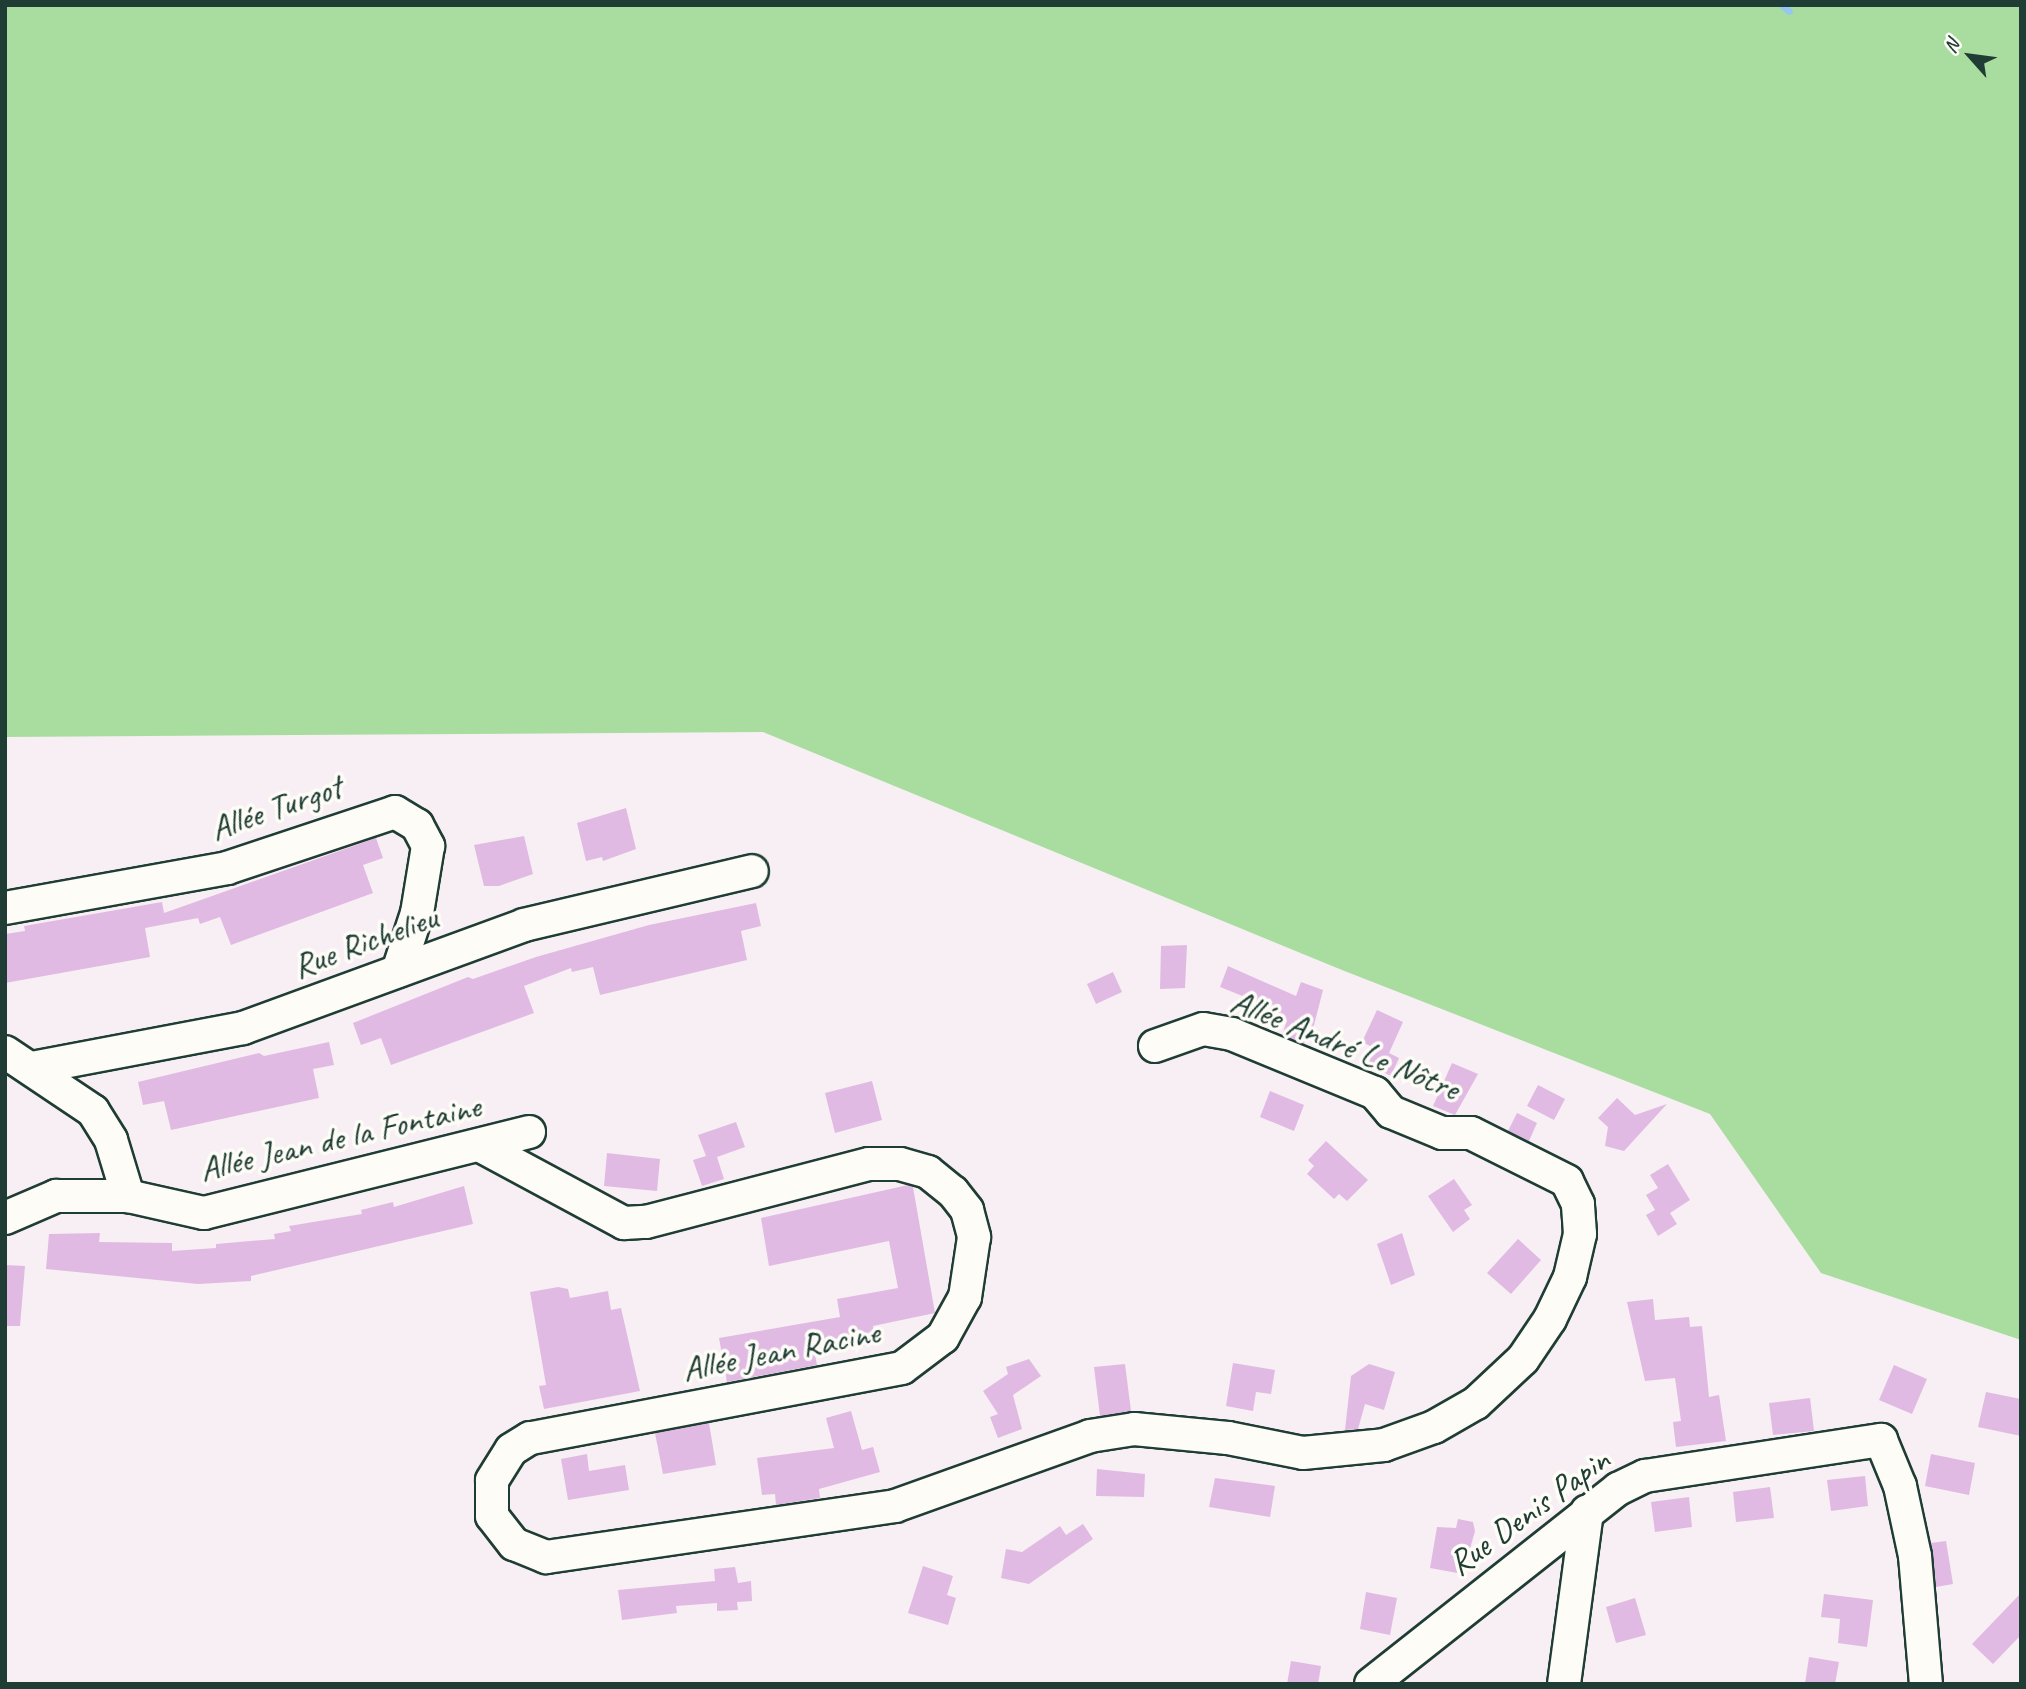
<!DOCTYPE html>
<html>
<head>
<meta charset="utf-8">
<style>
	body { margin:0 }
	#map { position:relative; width:2026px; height:1689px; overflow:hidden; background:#f7eff3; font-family:Caveat,sans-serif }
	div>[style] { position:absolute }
	.green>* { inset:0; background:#a9dda0 }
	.stream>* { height:7px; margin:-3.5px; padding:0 3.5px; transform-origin:3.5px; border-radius:3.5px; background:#95c6f1 }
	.building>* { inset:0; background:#e1bae3 }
	.roads { filter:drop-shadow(2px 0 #1f3d34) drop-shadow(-2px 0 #1f3d34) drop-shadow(0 2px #1f3d34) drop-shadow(0 -2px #1f3d34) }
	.minor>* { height:32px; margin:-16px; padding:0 16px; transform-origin:16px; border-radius:16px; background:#fdfcf7 }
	span { translate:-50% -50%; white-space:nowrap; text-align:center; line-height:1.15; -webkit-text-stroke:7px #fdfcf7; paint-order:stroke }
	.street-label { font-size:35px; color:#1f3d34 }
	.frame { position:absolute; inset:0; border:7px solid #1f3d34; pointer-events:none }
	.north { position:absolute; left:1935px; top:21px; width:70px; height:70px; -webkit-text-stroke:5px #fdfcf7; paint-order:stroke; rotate:298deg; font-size:19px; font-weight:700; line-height:28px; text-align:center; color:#1f3d34 }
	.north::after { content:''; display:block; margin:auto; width:24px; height:32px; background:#1f3d34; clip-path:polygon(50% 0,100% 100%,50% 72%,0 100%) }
</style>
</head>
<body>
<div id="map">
	<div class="green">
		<i style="clip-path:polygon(5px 5px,2021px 5px,2021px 1340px,1821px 1273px,1710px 1114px,1342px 970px,763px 732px,5px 737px)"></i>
	</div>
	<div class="stream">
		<i style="left:1782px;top:5px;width:9px;rotate:41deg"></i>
	</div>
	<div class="building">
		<i style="clip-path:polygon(626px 808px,636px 849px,603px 861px,602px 857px,586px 861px,577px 823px)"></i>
		<i style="clip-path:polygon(524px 836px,533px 874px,499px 886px,484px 886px,474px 845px)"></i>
		<i style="clip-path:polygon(376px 838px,383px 858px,363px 865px,373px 893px,231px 945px,220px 917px,200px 924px,198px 918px,145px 928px,150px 957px,5px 983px,5px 934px,25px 931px,24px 926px,162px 902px,164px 913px)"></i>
		<i style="clip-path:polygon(756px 903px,761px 926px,741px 931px,747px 960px,600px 995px,593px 967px,572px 972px,571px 968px,524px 986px,534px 1013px,391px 1065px,381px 1038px,361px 1045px,353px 1023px,468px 977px,473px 979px,536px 957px,649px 925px)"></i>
		<i style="clip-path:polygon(1187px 945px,1185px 988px,1160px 989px,1161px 946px)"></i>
		<i style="clip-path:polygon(1228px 966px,1296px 996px,1301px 982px,1323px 990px,1312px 1033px,1308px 1031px,1304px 1044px,1282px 1035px,1287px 1020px,1243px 1003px,1245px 997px,1220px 987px)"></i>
		<i style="clip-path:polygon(1113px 972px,1122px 992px,1096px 1004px,1087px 984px)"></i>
		<i style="clip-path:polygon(1377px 1010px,1403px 1022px,1389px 1053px,1399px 1058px,1391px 1076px,1364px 1063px,1372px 1047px,1362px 1042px)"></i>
		<i style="clip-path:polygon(329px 1042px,334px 1065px,313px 1069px,319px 1098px,171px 1130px,164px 1101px,143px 1105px,138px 1082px,259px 1053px,264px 1056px)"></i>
		<i style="clip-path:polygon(1452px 1063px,1478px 1074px,1455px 1115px,1433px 1106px)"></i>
		<i style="clip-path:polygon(872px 1081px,882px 1120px,835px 1133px,825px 1093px)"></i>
		<i style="clip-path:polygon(1538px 1085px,1565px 1099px,1554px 1120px,1527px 1106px)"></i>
		<i style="clip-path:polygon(1270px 1091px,1304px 1105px,1294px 1131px,1260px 1117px)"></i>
		<i style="clip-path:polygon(1617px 1098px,1635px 1115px,1667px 1104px,1624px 1151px,1605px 1146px,1608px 1127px,1598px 1118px)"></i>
		<i style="clip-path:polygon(1517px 1113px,1537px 1123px,1529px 1141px,1508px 1131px)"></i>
		<i style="clip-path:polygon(736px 1122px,745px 1147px,717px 1157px,724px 1179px,702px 1186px,693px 1160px,706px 1156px,698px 1135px)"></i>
		<i style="clip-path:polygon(1326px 1141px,1368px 1180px,1347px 1201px,1339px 1194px,1334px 1199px,1307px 1174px,1314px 1166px,1308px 1160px)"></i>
		<i style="clip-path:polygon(607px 1153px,660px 1159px,657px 1191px,604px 1186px)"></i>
		<i style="clip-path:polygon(1668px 1164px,1690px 1200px,1670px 1213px,1677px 1224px,1658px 1236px,1646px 1215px,1655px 1210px,1646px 1195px,1658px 1188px,1650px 1175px)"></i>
		<i style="clip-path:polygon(1454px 1179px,1472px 1205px,1464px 1210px,1470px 1219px,1453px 1232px,1428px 1196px)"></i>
		<i style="clip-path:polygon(908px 1185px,913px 1187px,935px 1313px,873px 1326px,876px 1344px,815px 1355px,817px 1365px,727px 1382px,719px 1338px,840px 1317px,837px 1299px,898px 1288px,889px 1241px,769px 1266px,761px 1218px)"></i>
		<i style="clip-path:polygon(464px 1186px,473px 1224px,251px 1276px,251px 1281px,198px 1284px,46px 1269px,49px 1234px,100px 1233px,99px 1242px,172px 1243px,172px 1251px,216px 1248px,216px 1244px,275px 1239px,274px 1234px,291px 1231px,289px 1226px,362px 1214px,361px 1210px,393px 1202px,394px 1207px)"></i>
		<i style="clip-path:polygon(1402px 1233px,1415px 1275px,1391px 1285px,1377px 1244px)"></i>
		<i style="clip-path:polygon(1518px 1239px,1541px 1260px,1511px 1294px,1487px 1273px)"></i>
		<i style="clip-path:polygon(5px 1265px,25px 1266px,20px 1326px,5px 1326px)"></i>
		<i style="clip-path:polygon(558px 1287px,568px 1289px,570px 1298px,608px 1291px,611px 1310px,621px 1308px,640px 1391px,544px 1409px,539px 1386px,546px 1385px,530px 1292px)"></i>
		<i style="clip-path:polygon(1653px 1299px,1655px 1320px,1689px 1317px,1690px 1327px,1702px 1326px,1709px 1397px,1719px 1395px,1726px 1441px,1676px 1447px,1673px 1422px,1681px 1421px,1675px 1378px,1645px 1381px,1627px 1302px)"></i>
		<i style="clip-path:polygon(1029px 1359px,1041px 1376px,1013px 1395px,1022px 1429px,998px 1438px,990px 1417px,998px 1414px,983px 1391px,1008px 1374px,1006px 1367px)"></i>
		<i style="clip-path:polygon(1233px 1363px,1275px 1370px,1271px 1394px,1256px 1392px,1253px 1411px,1226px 1406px)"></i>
		<i style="clip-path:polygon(1125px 1364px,1131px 1411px,1100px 1416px,1094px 1367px)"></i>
		<i style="clip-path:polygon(1369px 1364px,1395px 1372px,1384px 1410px,1365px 1404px,1358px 1429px,1345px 1430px,1351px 1376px)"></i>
		<i style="clip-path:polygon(1894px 1365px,1927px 1379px,1912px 1414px,1879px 1400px)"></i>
		<i style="clip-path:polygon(1986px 1392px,2021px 1399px,2021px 1436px,1978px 1427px)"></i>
		<i style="clip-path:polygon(1810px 1398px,1814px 1431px,1773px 1435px,1769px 1403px)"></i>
		<i style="clip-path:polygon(851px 1411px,862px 1450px,873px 1447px,880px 1472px,819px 1489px,820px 1498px,776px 1505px,775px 1494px,762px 1495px,757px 1458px,834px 1448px,826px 1418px)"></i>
		<i style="clip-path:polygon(709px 1423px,716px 1465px,663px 1474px,655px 1433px)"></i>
		<i style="clip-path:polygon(587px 1454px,589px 1471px,625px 1465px,629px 1490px,568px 1500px,561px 1459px)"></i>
		<i style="clip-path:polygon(1931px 1454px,1975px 1463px,1969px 1495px,1925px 1486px)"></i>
		<i style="clip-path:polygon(1097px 1469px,1145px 1474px,1144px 1497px,1096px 1496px)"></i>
		<i style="clip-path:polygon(1865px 1476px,1868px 1506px,1831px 1511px,1827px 1480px)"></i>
		<i style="clip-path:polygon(1215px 1478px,1275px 1486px,1270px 1517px,1209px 1507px)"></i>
		<i style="clip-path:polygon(1770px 1487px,1774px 1518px,1736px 1522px,1733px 1492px)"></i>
		<i style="clip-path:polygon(1689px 1497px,1692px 1527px,1655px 1532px,1651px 1502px)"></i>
		<i style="clip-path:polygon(1458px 1519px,1473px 1522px,1475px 1531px,1463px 1574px,1430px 1568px,1437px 1527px,1456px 1528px)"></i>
		<i style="clip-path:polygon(1083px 1524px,1093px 1539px,1029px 1584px,1001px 1578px,1006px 1549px,1022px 1552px,1060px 1526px,1066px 1535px)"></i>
		<i style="clip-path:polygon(1946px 1541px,1953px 1584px,1936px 1587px,1931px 1543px)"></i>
		<i style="clip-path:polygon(923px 1566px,953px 1576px,947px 1595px,956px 1598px,948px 1625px,908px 1613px)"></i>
		<i style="clip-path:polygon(735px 1567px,738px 1583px,751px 1581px,752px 1601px,737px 1602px,738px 1610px,717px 1611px,717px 1603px,676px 1606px,677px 1613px,622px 1620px,618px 1590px,715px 1581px,714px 1569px)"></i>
		<i style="clip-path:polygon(1366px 1592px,1397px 1598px,1390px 1635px,1360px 1629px)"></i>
		<i style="clip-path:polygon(2021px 1593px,2021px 1635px,1993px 1664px,1972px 1644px)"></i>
		<i style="clip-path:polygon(1824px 1594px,1873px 1600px,1867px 1647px,1838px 1643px,1840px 1619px,1821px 1617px)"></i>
		<i style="clip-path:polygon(1635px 1598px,1646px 1635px,1616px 1643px,1606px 1607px)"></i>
		<i style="clip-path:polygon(1809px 1657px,1839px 1662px,1835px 1684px,1805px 1684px)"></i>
		<i style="clip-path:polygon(1291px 1661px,1321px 1666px,1318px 1684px,1287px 1684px)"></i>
	</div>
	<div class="roads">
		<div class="minor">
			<i style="left:5px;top:908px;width:226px;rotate:-10.2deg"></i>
			<i style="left:227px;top:868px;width:177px;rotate:-18.4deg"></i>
			<i style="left:395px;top:812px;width:26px;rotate:31deg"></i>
			<i style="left:417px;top:825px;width:24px;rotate:62deg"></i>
			<i style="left:428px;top:846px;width:68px;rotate:99.3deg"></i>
			<i style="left:417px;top:913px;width:61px;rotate:108.1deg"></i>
			<i style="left:5px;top:1052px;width:106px;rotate:33.8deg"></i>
			<i style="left:93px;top:1111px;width:34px;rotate:58deg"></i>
			<i style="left:111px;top:1140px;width:59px;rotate:73.1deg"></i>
			<i style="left:32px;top:1068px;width:215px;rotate:-10.7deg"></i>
			<i style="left:243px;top:1028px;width:299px;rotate:-20.1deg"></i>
			<i style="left:524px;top:925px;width:234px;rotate:-13.3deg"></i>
			<i style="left:479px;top:1145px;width:165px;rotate:28.3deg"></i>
			<i style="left:624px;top:1223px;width:22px;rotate:-3deg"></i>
			<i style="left:646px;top:1222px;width:230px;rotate:-14.6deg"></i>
			<i style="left:869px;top:1164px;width:31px"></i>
			<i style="left:900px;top:1164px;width:29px;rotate:16deg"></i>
			<i style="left:928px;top:1172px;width:32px;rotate:39deg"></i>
			<i style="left:953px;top:1192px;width:23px;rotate:52deg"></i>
			<i style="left:967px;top:1210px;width:28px;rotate:75deg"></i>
			<i style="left:974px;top:1237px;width:61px;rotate:98.5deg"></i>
			<i style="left:965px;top:1297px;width:46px;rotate:118.8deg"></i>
			<i style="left:943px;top:1337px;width:51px;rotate:142.9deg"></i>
			<i style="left:902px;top:1368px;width:379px;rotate:169.3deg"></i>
			<i style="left:530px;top:1438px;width:22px;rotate:148deg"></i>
			<i style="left:511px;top:1450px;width:36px;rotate:122deg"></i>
			<i style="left:492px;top:1481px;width:35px;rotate:90deg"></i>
			<i style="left:492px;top:1516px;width:36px;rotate:52deg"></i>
			<i style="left:514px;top:1544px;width:35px;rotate:22deg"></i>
			<i style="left:546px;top:1557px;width:353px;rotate:-8.3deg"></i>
			<i style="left:895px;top:1506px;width:207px;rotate:-19.7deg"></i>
			<i style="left:1090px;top:1436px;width:45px;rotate:-9deg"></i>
			<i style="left:1134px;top:1429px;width:94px;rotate:5.5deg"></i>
			<i style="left:1228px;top:1438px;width:76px;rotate:11.3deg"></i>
			<i style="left:1303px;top:1453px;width:81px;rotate:-5.6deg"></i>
			<i style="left:1384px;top:1445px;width:53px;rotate:-19.8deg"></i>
			<i style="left:1434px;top:1427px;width:48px;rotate:-29.7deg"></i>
			<i style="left:1476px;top:1403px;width:64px;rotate:-43.1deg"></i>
			<i style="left:1523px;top:1359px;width:48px;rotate:-56deg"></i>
			<i style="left:1550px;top:1319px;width:47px;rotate:-64.5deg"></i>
			<i style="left:1570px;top:1277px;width:44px;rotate:-76.9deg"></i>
			<i style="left:1580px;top:1234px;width:30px;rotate:-94deg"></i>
			<i style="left:1578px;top:1204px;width:25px;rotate:-116deg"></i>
			<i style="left:1567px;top:1181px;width:107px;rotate:-153.4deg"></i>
			<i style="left:1471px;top:1133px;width:29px;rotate:180deg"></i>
			<i style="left:1442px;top:1133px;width:55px;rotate:-157.6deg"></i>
			<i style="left:1391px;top:1112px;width:25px;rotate:-130deg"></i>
			<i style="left:1375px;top:1093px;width:155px;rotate:-157.6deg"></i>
			<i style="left:1232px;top:1034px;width:29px;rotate:-170deg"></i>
			<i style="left:1203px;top:1029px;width:51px;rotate:160.5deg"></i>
			<i style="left:5px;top:1218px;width:56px;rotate:-23.3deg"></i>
			<i style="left:56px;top:1196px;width:72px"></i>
			<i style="left:128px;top:1196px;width:78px;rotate:12.6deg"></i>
			<i style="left:204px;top:1213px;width:335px;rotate:-14deg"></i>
			<i style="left:1371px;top:1684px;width:315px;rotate:-38.3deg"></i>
			<i style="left:1618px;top:1489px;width:30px;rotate:-26deg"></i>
			<i style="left:1645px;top:1476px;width:239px;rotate:-8.7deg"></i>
			<i style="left:1881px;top:1440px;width:50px;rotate:67.6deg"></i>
			<i style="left:1900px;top:1486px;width:72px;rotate:77.9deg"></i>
			<i style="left:1915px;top:1556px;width:128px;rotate:85.1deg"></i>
			<i style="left:1564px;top:1684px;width:174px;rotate:-82.4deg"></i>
		</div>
	</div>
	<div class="street-label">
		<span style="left:276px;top:808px;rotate:-19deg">Allée Turgot</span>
		<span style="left:365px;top:942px;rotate:-20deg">Rue Richelieu</span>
		<span style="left:1345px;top:1045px;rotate:22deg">Allée André Le Nôtre</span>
		<span style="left:340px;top:1138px;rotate:-13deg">Allée Jean de la Fontaine</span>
		<span style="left:781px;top:1351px;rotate:-11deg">Allée Jean Racine</span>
		<span style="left:1529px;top:1512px;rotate:-36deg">Rue Denis Papin</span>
	</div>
	<div class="frame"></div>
	<div class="north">N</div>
</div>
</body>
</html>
